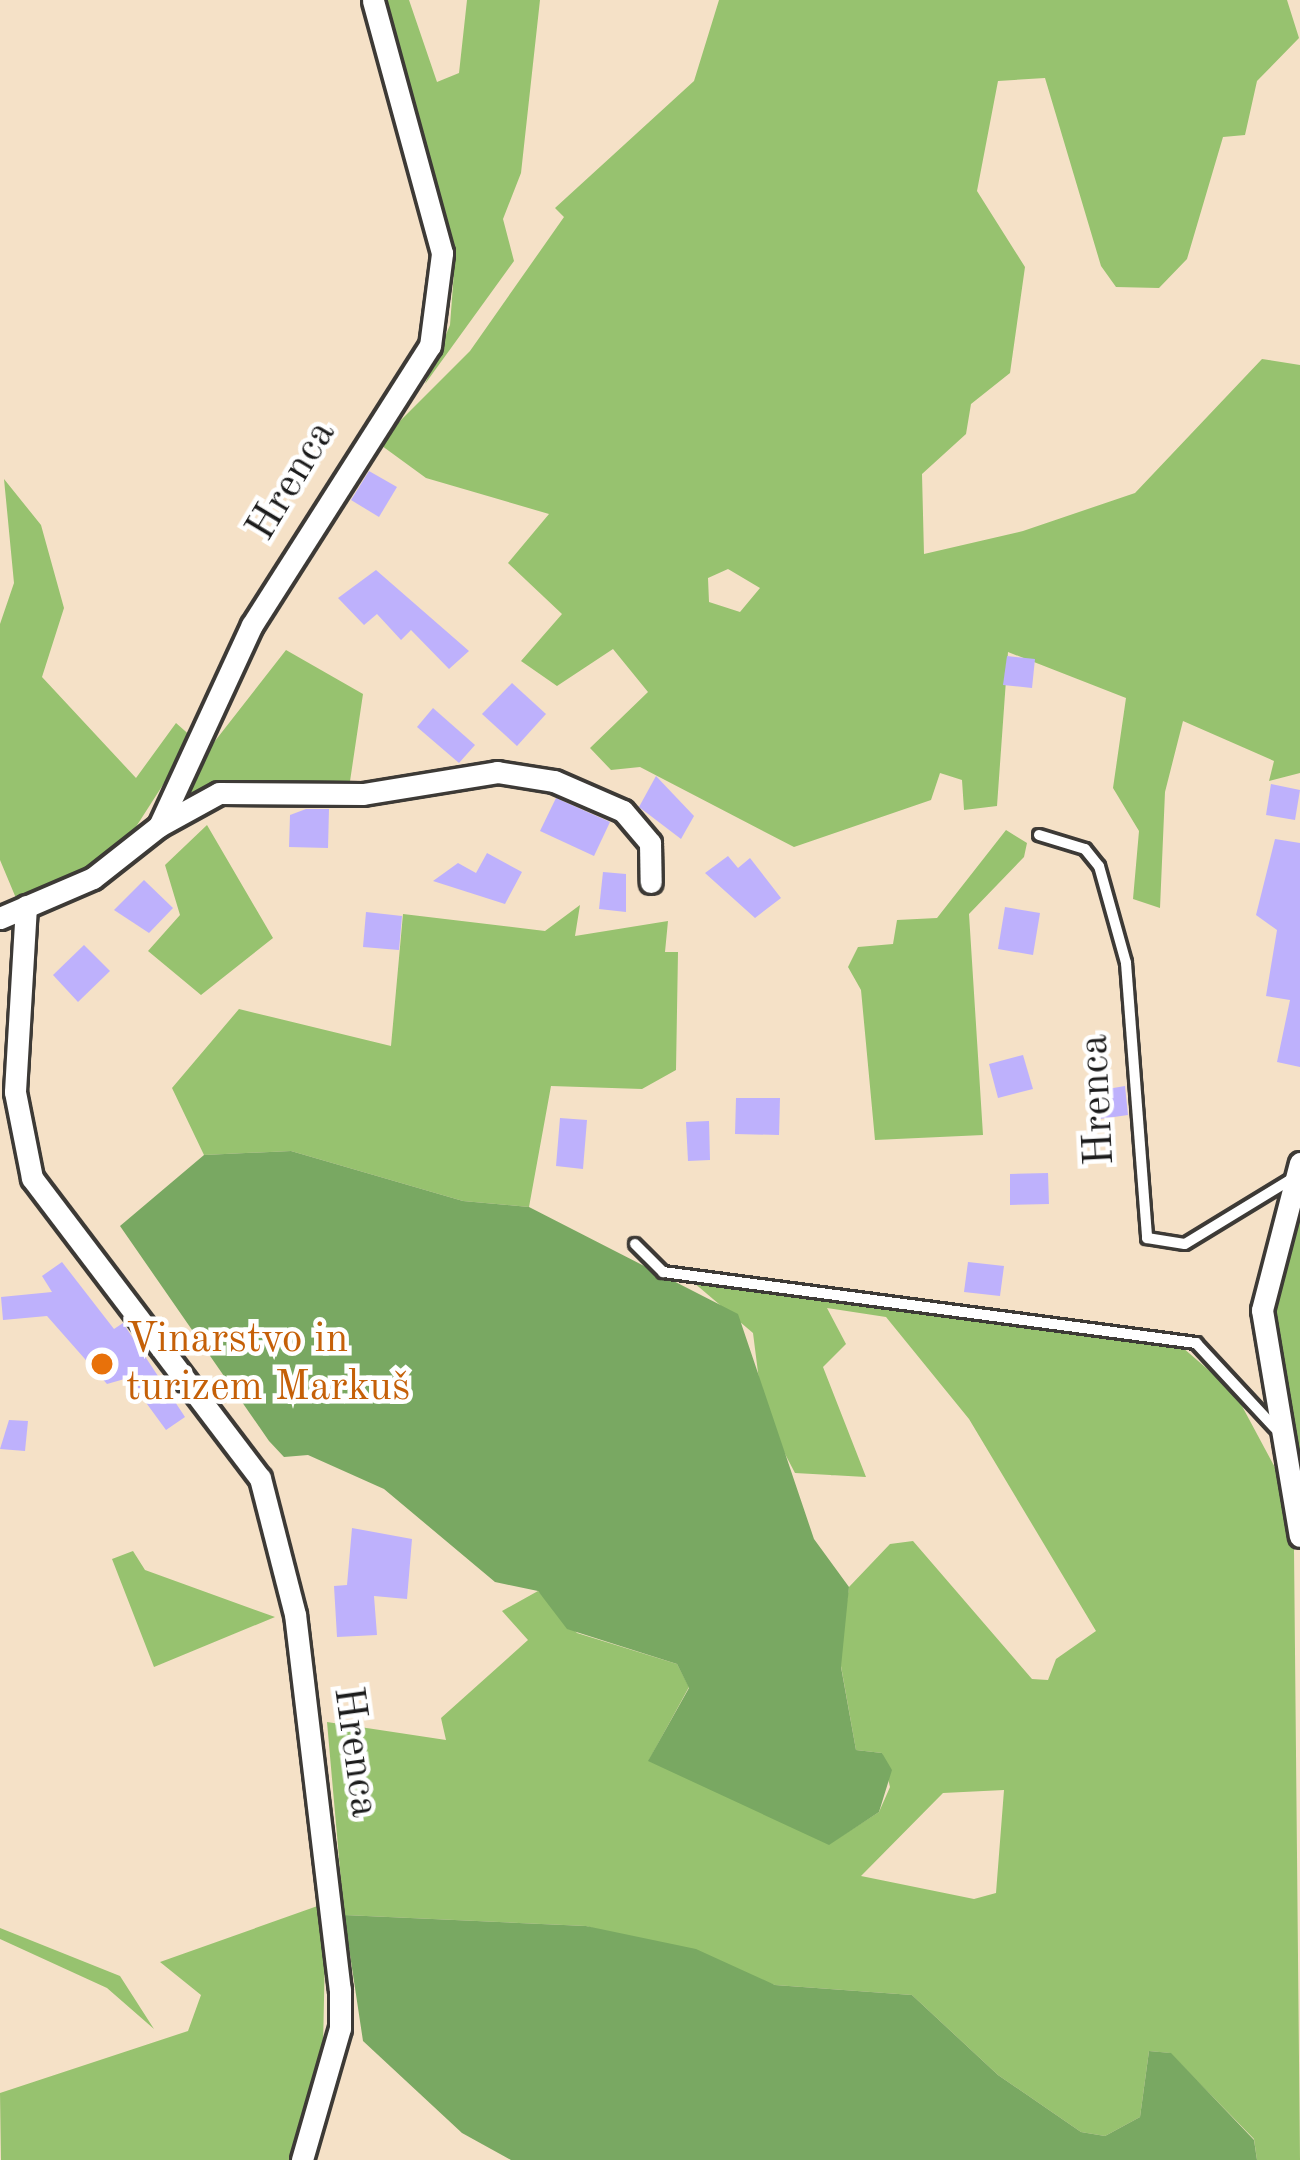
<!DOCTYPE html>
<html>
<head>
<meta charset="utf-8">
<style>
	body { margin:0 }
	#map { position:relative; width:1300px; height:2160px; overflow:hidden; background:#f5e1c7; font-family:"Old Standard TT",serif }
	div>[style] { position:absolute }
	.green>* { inset:0; background:#97c26f }
	.forest>* { inset:0; background:#79a862 }
	.building>* { inset:0; background:#beb1fc }
	.roads { filter:drop-shadow(3px 0 #3d3a36) drop-shadow(-3px 0 #3d3a36) drop-shadow(0 3px #3d3a36) drop-shadow(0 -3px #3d3a36) }
	.lane>* { height:10px; margin:-5px; padding:0 5px; transform-origin:5px; border-radius:5px; background:#fff }
	.street>* { height:21px; margin:-10.5px; padding:0 10.5px; transform-origin:10.5px; border-radius:10.5px; background:#fff }
	.dots>* { width:33px; height:33px; translate:-50% -50%; box-sizing:border-box; border:6px solid #fff; border-radius:50% }
	span { translate:-50% -50%; white-space:nowrap; text-align:center; line-height:1.15; -webkit-text-stroke:9px #fff; paint-order:stroke }
	.street-label { font-size:42px; color:#1c1c1c }
	.food-label { font-size:42px; color:#c56008 }
	.left { translate:0 -50%; text-align:left }
</style>
</head>
<body>
<div id="map">
	<div class="green">
		<i style="clip-path:polygon(383px 0,409px 0,437px 82px,459px 73px,467px 0,540px 0,521px 173px,503px 219px,514px 261px,425px 384px,450px 325px,454px 272px)"></i>
		<i style="clip-path:polygon(evenodd,719px 0,1287px 0,1299px 38px,1257px 81px,1245px 135px,1223px 137px,1187px 259px,1159px 288px,1116px 287px,1101px 266px,1045px 78px,998px 81px,977px 191px,1025px 267px,1010px 373px,971px 404px,966px 434px,922px 474px,924px 554px,1023px 531px,1135px 493px,1262px 359px,1300px 365px,1300px 773px,1269px 781px,1274px 761px,1183px 721px,1165px 792px,1160px 908px,1133px 899px,1139px 831px,1113px 788px,1126px 698px,1008px 652px,997px 806px,964px 810px,962px 780px,940px 773px,931px 800px,794px 847px,640px 767px,611px 770px,590px 748px,648px 692px,613px 649px,557px 686px,521px 661px,562px 614px,508px 563px,549px 514px,426px 478px,378px 443px,470px 351px,564px 217px,555px 208px,694px 81px,719px 0,728px 569px,760px 588px,740px 612px,709px 602px,708px 578px,728px 569px)"></i>
		<i style="clip-path:polygon(4px 479px,41px 525px,64px 608px,42px 677px,136px 778px,176px 723px,193px 738px,116px 858px,18px 903px,0 860px,0 624px,14px 583px)"></i>
		<i style="clip-path:polygon(286px 650px,363px 694px,349px 788px,217px 787px,175px 818px,197px 764px)"></i>
		<i style="clip-path:polygon(207px 825px,273px 938px,201px 995px,148px 951px,180px 915px,165px 865px)"></i>
		<i style="clip-path:polygon(1006px 830px,1027px 843px,1024px 857px,969px 914px,983px 1135px,875px 1140px,861px 990px,848px 967px,858px 947px,893px 944px,897px 920px,937px 918px)"></i>
		<i style="clip-path:polygon(580px 905px,575px 936px,668px 921px,665px 952px,678px 952px,676px 1070px,642px 1089px,551px 1086px,529px 1207px,463px 1201px,291px 1151px,204px 1155px,172px 1088px,239px 1009px,391px 1046px,403px 914px,545px 931px)"></i>
		<i style="clip-path:polygon(1300px 1182px,1300px 1499px,1276px 1360px,1277px 1275px)"></i>
		<i style="clip-path:polygon(evenodd,725px 1279px,1182px 1347px,1235px 1393px,1279px 1475px,1294px 1549px,1300px 2160px,1257px 2160px,1254px 2139px,1170px 2053px,1149px 2051px,1140px 2117px,1105px 2136px,1081px 2132px,998px 2075px,912px 1995px,775px 1985px,586px 1926px,344px 1915px,327px 1722px,446px 1740px,441px 1718px,528px 1640px,502px 1611px,538px 1591px,577px 1633px,677px 1664px,689px 1687px,649px 1760px,829px 1844px,879px 1812px,890px 1787px,882px 1753px,856px 1750px,839px 1655px,849px 1587px,890px 1544px,913px 1541px,1032px 1679px,1048px 1680px,1056px 1659px,1096px 1631px,969px 1419px,886px 1317px,827px 1308px,846px 1344px,823px 1367px,866px 1477px,795px 1473px,763px 1412px,753px 1333px,693px 1282px,725px 1279px,1004px 1790px,996px 1893px,974px 1899px,861px 1876px,943px 1793px,1004px 1790px)"></i>
		<i style="clip-path:polygon(133px 1551px,145px 1570px,275px 1617px,154px 1667px,112px 1559px)"></i>
		<i style="clip-path:polygon(326px 1903px,323px 2048px,292px 2160px,1px 2160px,0 2093px,188px 2031px,201px 1995px,160px 1962px)"></i>
		<i style="clip-path:polygon(0 1928px,120px 1976px,154px 2029px,107px 1988px,0 1939px)"></i>
	</div>
	<div class="forest">
		<i style="clip-path:polygon(291px 1151px,463px 1201px,529px 1207px,738px 1314px,814px 1539px,849px 1587px,841px 1667px,856px 1750px,882px 1753px,892px 1770px,879px 1812px,829px 1845px,648px 1761px,689px 1688px,677px 1664px,567px 1629px,538px 1591px,495px 1582px,384px 1489px,308px 1455px,284px 1457px,269px 1441px,120px 1226px,204px 1155px)"></i>
		<i style="clip-path:polygon(344px 1915px,586px 1926px,696px 1949px,775px 1985px,912px 1995px,998px 2075px,1081px 2132px,1105px 2136px,1140px 2117px,1149px 2051px,1171px 2053px,1254px 2140px,1257px 2160px,511px 2160px,462px 2133px,363px 2041px)"></i>
	</div>
	<div class="building">
		<i style="clip-path:polygon(369px 471px,397px 487px,379px 517px,351px 500px)"></i>
		<i style="clip-path:polygon(376px 570px,469px 651px,449px 669px,411px 630px,401px 640px,377px 614px,364px 625px,338px 598px)"></i>
		<i style="clip-path:polygon(1007px 656px,1035px 659px,1032px 688px,1003px 685px)"></i>
		<i style="clip-path:polygon(512px 683px,546px 714px,517px 746px,482px 714px)"></i>
		<i style="clip-path:polygon(433px 708px,475px 745px,459px 763px,417px 727px)"></i>
		<i style="clip-path:polygon(656px 776px,694px 816px,681px 839px,639px 807px)"></i>
		<i style="clip-path:polygon(1271px 784px,1300px 790px,1295px 820px,1266px 815px)"></i>
		<i style="clip-path:polygon(556px 798px,610px 822px,594px 856px,540px 831px)"></i>
		<i style="clip-path:polygon(306px 809px,329px 809px,328px 848px,289px 847px,290px 815px)"></i>
		<i style="clip-path:polygon(1275px 839px,1300px 843px,1300px 1067px,1277px 1062px,1290px 1000px,1266px 996px,1277px 930px,1256px 915px)"></i>
		<i style="clip-path:polygon(487px 853px,522px 872px,505px 904px,433px 881px,458px 863px,476px 873px)"></i>
		<i style="clip-path:polygon(728px 856px,738px 868px,750px 858px,781px 898px,755px 918px,705px 873px)"></i>
		<i style="clip-path:polygon(603px 872px,626px 874px,626px 912px,599px 909px)"></i>
		<i style="clip-path:polygon(144px 880px,173px 908px,149px 933px,114px 910px)"></i>
		<i style="clip-path:polygon(1005px 907px,1040px 913px,1033px 955px,998px 949px)"></i>
		<i style="clip-path:polygon(366px 912px,402px 916px,399px 950px,363px 947px)"></i>
		<i style="clip-path:polygon(84px 945px,110px 971px,78px 1002px,53px 975px)"></i>
		<i style="clip-path:polygon(1023px 1055px,1033px 1089px,998px 1098px,989px 1064px)"></i>
		<i style="clip-path:polygon(1125px 1086px,1128px 1115px,1100px 1119px,1096px 1091px)"></i>
		<i style="clip-path:polygon(736px 1098px,780px 1098px,779px 1135px,735px 1134px)"></i>
		<i style="clip-path:polygon(560px 1118px,587px 1120px,583px 1169px,556px 1166px)"></i>
		<i style="clip-path:polygon(709px 1121px,710px 1160px,688px 1161px,686px 1122px)"></i>
		<i style="clip-path:polygon(1048px 1173px,1049px 1204px,1010px 1205px,1010px 1174px)"></i>
		<i style="clip-path:polygon(62px 1262px,114px 1329px,123px 1323px,185px 1417px,166px 1430px,128px 1378px,107px 1384px,47px 1316px,3px 1320px,1px 1297px,52px 1292px,42px 1276px)"></i>
		<i style="clip-path:polygon(968px 1262px,1004px 1266px,1000px 1296px,964px 1292px)"></i>
		<i style="clip-path:polygon(9px 1420px,28px 1421px,25px 1451px,0 1449px)"></i>
		<i style="clip-path:polygon(352px 1528px,412px 1539px,407px 1599px,374px 1596px,377px 1635px,337px 1637px,334px 1586px,347px 1585px)"></i>
	</div>
	<div class="roads">
		<div class="lane">
			<i style="left:1039px;top:835px;width:48px;rotate:16.9deg"></i>
			<i style="left:1085px;top:849px;width:22px;rotate:51deg"></i>
			<i style="left:1099px;top:866px;width:101px;rotate:74.4deg"></i>
			<i style="left:1126px;top:963px;width:276px;rotate:85.6deg"></i>
			<i style="left:1147px;top:1238px;width:38px;rotate:9deg"></i>
			<i style="left:1185px;top:1244px;width:123px;rotate:-31.4deg"></i>
			<i style="left:635px;top:1244px;width:40px;rotate:45deg"></i>
			<i style="left:663px;top:1272px;width:538px;rotate:7.59deg"></i>
			<i style="left:1196px;top:1343px;width:116px;rotate:47.1deg"></i>
		</div>
		<div class="street">
			<i style="left:159px;top:826px;width:68px;rotate:-28.8deg"></i>
			<i style="left:219px;top:793px;width:144px;rotate:0.4deg"></i>
			<i style="left:363px;top:794px;width:136px;rotate:-9.3deg"></i>
			<i style="left:497px;top:772px;width:58px;rotate:9deg"></i>
			<i style="left:554px;top:781px;width:75px;rotate:23.5deg"></i>
			<i style="left:623px;top:811px;width:42px;rotate:49.8deg"></i>
			<i style="left:650px;top:843px;width:39px;rotate:89deg"></i>
			<i style="left:26px;top:906px;width:186px;rotate:93.4deg"></i>
			<i style="left:15px;top:1092px;width:88px;rotate:78.8deg"></i>
			<i style="left:32px;top:1178px;width:377px;rotate:52.8deg"></i>
			<i style="left:260px;top:1478px;width:140px;rotate:75.6deg"></i>
			<i style="left:295px;top:1614px;width:378px;rotate:83.2deg"></i>
			<i style="left:340px;top:1989px;width:39px;rotate:90deg"></i>
			<i style="left:340px;top:2028px;width:137px;rotate:106.1deg"></i>
			<i style="left:0;top:918px;width:101px;rotate:-23.3deg"></i>
			<i style="left:93px;top:878px;width:84px;rotate:-38.2deg"></i>
			<i style="left:159px;top:826px;width:221px;rotate:-65.2deg"></i>
			<i style="left:252px;top:625px;width:331px;rotate:-57.5deg"></i>
			<i style="left:430px;top:346px;width:94px;rotate:-82.6deg"></i>
			<i style="left:442px;top:253px;width:262px;rotate:-105.3deg"></i>
			<i style="left:1300px;top:1163px;width:152px;rotate:104.5deg"></i>
			<i style="left:1262px;top:1310px;width:229px;rotate:80.5deg"></i>
		</div>
	</div>
	<div class="dots">
		<i style="left:102px;top:1364px;background:#e8710a"></i>
	</div>
	<div class="street-label">
		<span style="left:292px;top:481px;rotate:-59deg">Hrenca</span>
		<span style="left:1098px;top:1100px;rotate:-93deg">Hrenca</span>
		<span style="left:355px;top:1752px;rotate:82deg">Hrenca</span>
	</div>
	<div class="food-label">
		<span class="left" style="left:126px;top:1364px">Vinarstvo in<br>turizem Markuš</span>
	</div>
</div>
</body>
</html>
